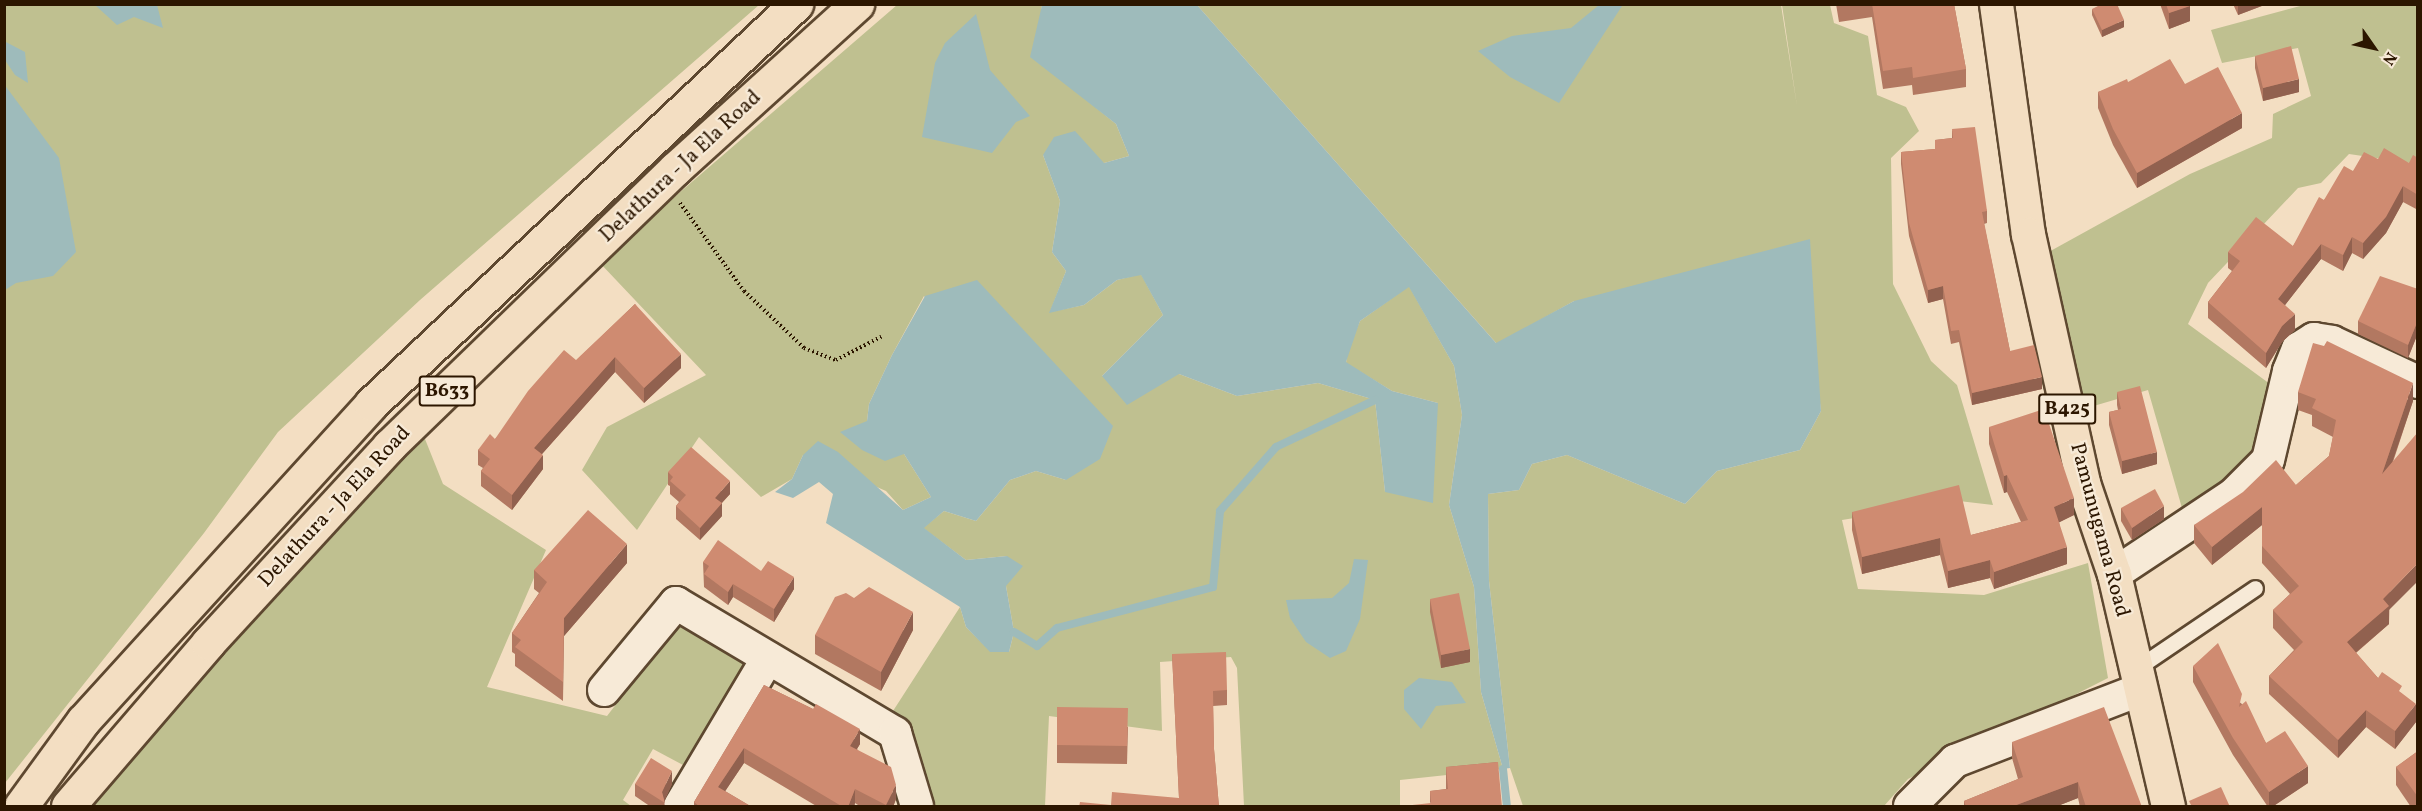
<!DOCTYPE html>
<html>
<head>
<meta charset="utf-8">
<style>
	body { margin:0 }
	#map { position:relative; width:2422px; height:811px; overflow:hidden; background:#f3dec2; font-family:Vollkorn,serif }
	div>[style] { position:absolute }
	.green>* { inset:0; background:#bfc090 }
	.water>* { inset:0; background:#9ebbbb }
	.stream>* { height:8px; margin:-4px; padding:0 4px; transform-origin:4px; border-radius:4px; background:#9ebbbb }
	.path>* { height:4px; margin-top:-2px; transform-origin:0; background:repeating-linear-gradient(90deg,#2c1600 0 1.5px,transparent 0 4.5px) }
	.roads { filter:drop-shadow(2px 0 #5e4830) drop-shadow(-2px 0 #5e4830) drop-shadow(0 2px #5e4830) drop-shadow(0 -2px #5e4830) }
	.lane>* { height:15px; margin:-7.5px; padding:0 7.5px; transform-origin:7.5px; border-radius:7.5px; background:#f7ead7 }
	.street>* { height:32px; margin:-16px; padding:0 16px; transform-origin:16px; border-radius:16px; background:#f7ead7 }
	.primary>* { height:33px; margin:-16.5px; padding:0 16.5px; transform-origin:16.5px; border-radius:16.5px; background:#f3dec2 }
	.wall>* { inset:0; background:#b27861 }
	.shaded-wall>* { inset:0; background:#91614f }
	.building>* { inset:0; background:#cf8b71 }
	span { translate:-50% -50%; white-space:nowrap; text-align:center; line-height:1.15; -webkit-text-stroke:4.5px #f7ead7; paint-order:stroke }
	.shield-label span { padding:2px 4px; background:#f7ead7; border:2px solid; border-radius:4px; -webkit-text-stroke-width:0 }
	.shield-label { font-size:20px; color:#2c1600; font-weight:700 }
	.street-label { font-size:21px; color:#2c1600 }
	.frame { position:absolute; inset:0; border:6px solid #2c1600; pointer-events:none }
	.north { position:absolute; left:2344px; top:18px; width:60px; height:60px; -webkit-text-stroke:4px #f7ead7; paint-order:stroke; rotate:124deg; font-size:16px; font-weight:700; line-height:24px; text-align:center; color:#2c1600 }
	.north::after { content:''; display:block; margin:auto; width:21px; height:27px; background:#2c1600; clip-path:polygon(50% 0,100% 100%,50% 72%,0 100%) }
</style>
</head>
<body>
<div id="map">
	<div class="green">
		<i style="clip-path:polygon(5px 5px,759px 5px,420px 300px,278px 432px,204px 533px,5px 783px)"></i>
		<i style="clip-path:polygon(897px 5px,1042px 5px,1041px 12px,1068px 85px,1116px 124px,1129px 156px,1104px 163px,1043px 155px,1060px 201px,1052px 252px,1066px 271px,1050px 312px,1084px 305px,1117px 280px,1141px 274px,1163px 315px,1102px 376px,1179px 374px,1237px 396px,1318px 383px,1375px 400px,1385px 492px,1438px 403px,1392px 391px,1346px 363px,1348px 349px,1360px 321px,1409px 286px,1454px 366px,1462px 415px,1449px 505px,1474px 587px,1481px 692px,1503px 769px,1400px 780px,1400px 806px,1244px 806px,1237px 668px,1231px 657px,1160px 662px,1162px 731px,1049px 716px,1045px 806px,933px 806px,893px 711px,960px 607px,966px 627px,990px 651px,1009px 652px,1014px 632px,1006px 586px,1007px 556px,966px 560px,923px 528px,944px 511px,976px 521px,1010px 480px,1036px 471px,1066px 480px,924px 296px,892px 355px,869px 404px,867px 421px,904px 454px,931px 497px,903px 510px,886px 491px,803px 455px,792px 479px,761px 497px,699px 437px,637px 530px,582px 470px,607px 427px,706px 375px,599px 262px)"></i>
		<i style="clip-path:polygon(1197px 5px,1781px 5px,1797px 106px,1782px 5px,1830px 5px,1834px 23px,1868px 36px,1877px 95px,1906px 107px,1919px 131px,1891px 158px,1893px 284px,1931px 361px,1957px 385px,1993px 505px,1959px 501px,1842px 520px,1858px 589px,1984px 595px,2088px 563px,2108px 678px,1908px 779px,1884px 806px,1523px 806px,1510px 768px,1489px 581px,1488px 494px,1519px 490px,1532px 464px,1567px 455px,1685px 504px,1717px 471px,1800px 450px,1821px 411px,1816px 371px,1574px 301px,1497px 344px)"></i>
		<i style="clip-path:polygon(2304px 5px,2417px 5px,2417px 164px,2349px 154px,2321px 183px,2298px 188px,2208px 283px,2188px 324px,2270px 384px,2256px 458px,2184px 515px,2148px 390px,2080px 410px,2045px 254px,2190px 174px,2272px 138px,2273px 114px,2311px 96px,2298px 48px,2222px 63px,2211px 30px)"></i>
		<i style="clip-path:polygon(421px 429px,443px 484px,546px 550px,487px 687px,607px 716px,682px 619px,748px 659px,683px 765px,653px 749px,623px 800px,631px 806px,82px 806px)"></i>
	</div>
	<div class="water">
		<i style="clip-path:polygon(95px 5px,157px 5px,163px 28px,134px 17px,117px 25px)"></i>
		<i style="clip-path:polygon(1042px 5px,1197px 5px,1496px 343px,1574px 301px,1810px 239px,1821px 411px,1800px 450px,1717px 471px,1685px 504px,1567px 455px,1532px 464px,1519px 490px,1488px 494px,1489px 581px,1510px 768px,1503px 769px,1481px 692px,1474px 587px,1449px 505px,1462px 415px,1454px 366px,1409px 287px,1360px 321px,1346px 362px,1392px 391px,1438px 403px,1433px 503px,1385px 492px,1375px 400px,1318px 383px,1237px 396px,1179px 374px,1127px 405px,1102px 376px,1163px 315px,1141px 275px,1117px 280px,1084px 305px,1049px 313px,1066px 271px,1052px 252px,1060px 201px,1043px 155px,1054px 137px,1075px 131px,1104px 163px,1129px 156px,1116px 124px,1030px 57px)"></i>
		<i style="clip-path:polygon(1599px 5px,1622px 6px,1559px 103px,1510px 77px,1478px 51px,1512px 36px,1571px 28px)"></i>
		<i style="clip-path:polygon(976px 14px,990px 70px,1030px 116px,1016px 122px,992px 153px,922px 137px,935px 63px,945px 43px)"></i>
		<i style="clip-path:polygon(4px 41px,25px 52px,28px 83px,15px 75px,5px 60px)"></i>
		<i style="clip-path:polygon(4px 84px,59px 158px,76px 252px,53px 276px,16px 283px,5px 290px)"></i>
		<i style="clip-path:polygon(977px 280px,1113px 426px,1100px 459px,1066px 480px,1036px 471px,1010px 480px,976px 521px,944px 511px,924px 528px,966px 560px,1007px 556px,1023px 566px,1006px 586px,1014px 632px,1009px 652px,990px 652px,966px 627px,960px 607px,826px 523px,833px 494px,819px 482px,793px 498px,775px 492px,792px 479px,803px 455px,818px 441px,838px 452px,903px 510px,931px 497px,904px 454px,885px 461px,862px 450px,840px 432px,867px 421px,869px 404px,892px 355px,925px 296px)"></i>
		<i style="clip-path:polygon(1354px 559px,1368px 560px,1360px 619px,1346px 651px,1330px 658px,1306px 642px,1290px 618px,1286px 600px,1332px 598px,1349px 583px)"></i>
		<i style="clip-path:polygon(1419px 678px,1452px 682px,1466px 703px,1436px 706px,1421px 729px,1404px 709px,1404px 690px)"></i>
	</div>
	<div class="stream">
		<i style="left:1014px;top:632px;width:27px;rotate:31deg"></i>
		<i style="left:1037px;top:646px;width:27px;rotate:-42deg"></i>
		<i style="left:1057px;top:628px;width:161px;rotate:-14.7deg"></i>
		<i style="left:1213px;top:587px;width:76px;rotate:-84.7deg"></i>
		<i style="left:1220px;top:511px;width:85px;rotate:-48.8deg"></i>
		<i style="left:1276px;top:447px;width:110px;rotate:-25.4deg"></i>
		<i style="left:1503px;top:769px;width:37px;rotate:84deg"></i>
	</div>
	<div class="path">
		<i style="left:680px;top:203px;width:109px;rotate:54deg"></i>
		<i style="left:744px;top:291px;width:83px;rotate:43.5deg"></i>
		<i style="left:804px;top:348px;width:34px;rotate:21deg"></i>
		<i style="left:836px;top:360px;width:51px;rotate:-27.1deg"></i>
	</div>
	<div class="roads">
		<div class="lane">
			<i style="left:2134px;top:670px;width:146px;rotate:-34.1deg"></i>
		</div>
		<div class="street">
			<i style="left:2114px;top:574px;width:143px;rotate:-33.6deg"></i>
			<i style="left:2233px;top:495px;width:49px;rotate:-45deg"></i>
			<i style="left:2268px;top:460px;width:91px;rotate:-76.7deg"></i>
			<i style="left:2289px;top:371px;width:24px;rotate:-68deg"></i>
			<i style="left:2298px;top:349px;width:19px;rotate:-32deg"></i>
			<i style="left:2314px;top:339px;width:18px;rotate:9deg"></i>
			<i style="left:2332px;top:342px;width:95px;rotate:24.9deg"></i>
			<i style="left:604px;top:690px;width:113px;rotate:-50.4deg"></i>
			<i style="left:676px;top:603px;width:255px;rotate:30.7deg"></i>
			<i style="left:895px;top:733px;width:76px;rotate:73.2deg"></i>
			<i style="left:680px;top:806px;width:172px;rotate:-59.3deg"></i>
			<i style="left:1910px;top:806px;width:64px;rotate:-45deg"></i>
			<i style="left:1955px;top:761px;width:197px;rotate:-21.1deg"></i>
		</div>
		<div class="primary">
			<i style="left:1996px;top:4px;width:232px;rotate:82.1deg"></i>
			<i style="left:2028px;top:234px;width:255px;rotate:77.5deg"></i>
			<i style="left:2083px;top:483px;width:96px;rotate:71.2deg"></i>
			<i style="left:2114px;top:574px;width:238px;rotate:76.9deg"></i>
			<i style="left:21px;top:806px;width:105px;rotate:-53.9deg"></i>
			<i style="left:83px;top:721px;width:428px;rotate:-47.7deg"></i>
			<i style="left:371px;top:404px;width:584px;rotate:-43.26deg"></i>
			<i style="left:68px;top:806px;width:215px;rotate:-49.3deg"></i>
			<i style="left:208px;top:643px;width:268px;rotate:-47.4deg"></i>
			<i style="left:389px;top:446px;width:398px;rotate:-44.1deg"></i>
			<i style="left:675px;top:169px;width:246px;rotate:-42.2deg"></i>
		</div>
	</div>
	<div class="wall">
		<i style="clip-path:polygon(1836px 4px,1954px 4px,1966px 69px,1966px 87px,1913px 95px,1912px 85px,1883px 89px,1872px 17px,1839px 22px)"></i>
		<i style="clip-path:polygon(2160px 4px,2190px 4px,2190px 21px,2169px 29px)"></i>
		<i style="clip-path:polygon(2233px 4px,2267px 4px,2238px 15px)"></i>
		<i style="clip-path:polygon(2092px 9px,2124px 27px,2102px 37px,2092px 15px)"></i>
		<i style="clip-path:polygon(2255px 56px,2299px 92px,2263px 101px,2255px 68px)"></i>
		<i style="clip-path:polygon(2128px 82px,2185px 84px,2242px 128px,2137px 188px,2113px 145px,2098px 108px,2098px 92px)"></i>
		<i style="clip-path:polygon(1952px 129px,1987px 211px,1987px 223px,1984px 224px,2010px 351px,2042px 389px,1972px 405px,1959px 342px,1951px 344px,1943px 299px,1928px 303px,1909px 236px,1901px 164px,1901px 152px,1935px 149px,1935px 140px,1952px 138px)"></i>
		<i style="clip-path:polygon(2418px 158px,2418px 210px,2403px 202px,2386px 233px,2363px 259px,2352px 253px,2343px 271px,2321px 259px,2285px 305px,2295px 330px,2282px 342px,2266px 368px,2208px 318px,2208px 302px,2232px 271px,2228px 268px,2228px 252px,2293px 246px,2324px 200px,2353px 171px,2378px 159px,2409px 163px)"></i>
		<i style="clip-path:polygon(2418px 289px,2418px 333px,2408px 358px,2358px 334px,2358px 321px)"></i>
		<i style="clip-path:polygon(635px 304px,681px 368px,644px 403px,615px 372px,542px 454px,543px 469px,512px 510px,481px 486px,481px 471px,483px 468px,478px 465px,478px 450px,495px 439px)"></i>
		<i style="clip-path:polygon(2117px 392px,2157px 464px,2122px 474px,2109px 425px,2109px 412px,2118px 410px,2117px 405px)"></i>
		<i style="clip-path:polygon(2298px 392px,2413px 401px,2393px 462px,2389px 624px,2356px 653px,2378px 678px,2402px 694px,2416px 722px,2395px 749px,2366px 727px,2338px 758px,2269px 694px,2269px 676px,2294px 650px,2273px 628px,2273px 610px,2290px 594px,2262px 563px,2262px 525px,2212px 565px,2194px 543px,2194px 525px,2296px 485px,2329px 456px,2333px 437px,2312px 426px,2312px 415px,2298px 410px)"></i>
		<i style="clip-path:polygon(1989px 427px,2074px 515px,2059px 522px,2067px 564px,1994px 589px,1990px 578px,1948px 588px,1940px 555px,1862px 574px,1852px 530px,1852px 512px,1971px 535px,2021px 522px,2007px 492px,2004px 493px,1989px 444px)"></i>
		<i style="clip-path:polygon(668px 472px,730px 494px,722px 503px,722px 516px,700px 540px,676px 519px,676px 506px,679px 502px,670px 494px,670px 486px,668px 485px)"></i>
		<i style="clip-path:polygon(2121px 508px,2164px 519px,2132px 540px,2121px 521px)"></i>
		<i style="clip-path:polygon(703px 562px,761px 571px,794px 589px,774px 622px,733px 597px,728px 605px,704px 587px)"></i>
		<i style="clip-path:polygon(627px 563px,564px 636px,563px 701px,515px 666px,515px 654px,512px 652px,512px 633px,539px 593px,534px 589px,534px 570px)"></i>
		<i style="clip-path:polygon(1430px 599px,1470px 662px,1441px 668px,1430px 612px)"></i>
		<i style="clip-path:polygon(913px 630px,881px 691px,815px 654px,815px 635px)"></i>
		<i style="clip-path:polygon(1172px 654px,1227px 690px,1227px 705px,1213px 706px,1214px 749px,1219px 807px,1111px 805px,1179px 798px)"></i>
		<i style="clip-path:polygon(2193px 666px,2242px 704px,2266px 743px,2308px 783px,2272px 807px,2268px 807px,2233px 755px,2193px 682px)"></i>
		<i style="clip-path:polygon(764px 685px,813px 709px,860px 744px,857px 749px,896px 799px,893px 807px,861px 807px,855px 803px,854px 807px,818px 807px,744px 763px,725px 791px,752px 807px,694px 807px,694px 802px)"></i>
		<i style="clip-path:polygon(1057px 707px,1128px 727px,1127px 764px,1057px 763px)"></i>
		<i style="clip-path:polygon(2012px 742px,2142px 807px,2080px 807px,2078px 798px,2055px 807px,1964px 807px,1964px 801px,2018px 779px,2012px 758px)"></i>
		<i style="clip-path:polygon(2418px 751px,2418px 807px,2411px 807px,2396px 785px,2396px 767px)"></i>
		<i style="clip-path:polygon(1498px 762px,1430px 803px,1430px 791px,1446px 789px,1446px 767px)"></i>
		<i style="clip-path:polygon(635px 784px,672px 784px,664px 801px,665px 807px,651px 807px,635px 796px)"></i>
	</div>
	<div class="shaded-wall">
		<i style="clip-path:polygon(2238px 4px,2267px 4px,2238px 15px)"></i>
		<i style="clip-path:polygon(2190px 6px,2190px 21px,2169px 29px,2169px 13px)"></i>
		<i style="clip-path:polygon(2124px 20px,2124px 27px,2102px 37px,2102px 30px)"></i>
		<i style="clip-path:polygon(2299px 79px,2299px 92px,2263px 101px,2263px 88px)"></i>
		<i style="clip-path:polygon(2242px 113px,2242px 128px,2137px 188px,2137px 173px)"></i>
		<i style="clip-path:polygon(2403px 186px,2403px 202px,2386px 233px,2363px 259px,2363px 243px)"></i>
		<i style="clip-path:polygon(2352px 237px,2352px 253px,2343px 271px,2343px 255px)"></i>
		<i style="clip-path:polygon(2321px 244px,2321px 259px,2278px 314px,2278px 299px)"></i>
		<i style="clip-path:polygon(1943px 286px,1943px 299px,1928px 303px,1928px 290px)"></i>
		<i style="clip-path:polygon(2295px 314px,2295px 330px,2282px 342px,2266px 368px,2266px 353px,2282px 326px)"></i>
		<i style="clip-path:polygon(2418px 320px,2418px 333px,2408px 358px,2408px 345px)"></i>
		<i style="clip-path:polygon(681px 354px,681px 368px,644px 403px,644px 388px)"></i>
		<i style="clip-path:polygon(615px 357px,615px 372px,534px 463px,534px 448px)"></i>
		<i style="clip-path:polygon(2042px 377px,2042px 389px,1972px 405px,1972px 393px)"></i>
		<i style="clip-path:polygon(2413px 383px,2413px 401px,2382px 492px,2382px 474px)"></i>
		<i style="clip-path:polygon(2157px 452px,2157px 464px,2122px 474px,2122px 461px)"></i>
		<i style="clip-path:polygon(543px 455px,543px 469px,512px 510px,512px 495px)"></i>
		<i style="clip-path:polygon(2007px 475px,2007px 492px,2004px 493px,2004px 476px)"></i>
		<i style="clip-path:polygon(730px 481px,730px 494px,715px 510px,715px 498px)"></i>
		<i style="clip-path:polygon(2074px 498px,2074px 515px,2054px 525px,2054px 507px)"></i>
		<i style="clip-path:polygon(722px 503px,722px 516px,700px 540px,700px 528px)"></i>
		<i style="clip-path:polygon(2164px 506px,2164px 519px,2132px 540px,2132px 528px)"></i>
		<i style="clip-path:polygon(2262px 507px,2262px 525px,2212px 565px,2212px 547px)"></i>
		<i style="clip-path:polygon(1940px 538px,1940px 555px,1862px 574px,1862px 557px)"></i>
		<i style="clip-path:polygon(627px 544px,627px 563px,564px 636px,563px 701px,564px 618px)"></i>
		<i style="clip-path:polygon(2067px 547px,2067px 564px,1994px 589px,1994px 572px)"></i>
		<i style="clip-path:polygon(1990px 560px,1990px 578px,1948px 588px,1948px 571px)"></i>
		<i style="clip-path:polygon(2418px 563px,2418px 581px,2389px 610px,2389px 624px,2347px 660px,2347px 642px,2383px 599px)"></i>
		<i style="clip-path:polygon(794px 577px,794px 589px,774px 622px,774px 609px)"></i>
		<i style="clip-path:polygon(733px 584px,733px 597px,728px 605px,728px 592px)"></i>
		<i style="clip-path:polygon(913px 612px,913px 630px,881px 691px,881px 672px)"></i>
		<i style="clip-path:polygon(1470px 649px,1470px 662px,1441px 668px,1441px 655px)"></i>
		<i style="clip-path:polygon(2416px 704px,2416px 722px,2395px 749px,2395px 731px)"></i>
		<i style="clip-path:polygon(2366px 710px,2366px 727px,2338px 758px,2338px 740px)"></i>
		<i style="clip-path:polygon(860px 729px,860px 744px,850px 760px,850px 746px)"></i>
		<i style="clip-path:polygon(744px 748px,744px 763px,718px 802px,718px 787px)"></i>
		<i style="clip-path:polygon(2308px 766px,2308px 783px,2272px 807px,2269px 807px,2269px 792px)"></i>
		<i style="clip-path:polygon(672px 771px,672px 784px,664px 802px,662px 792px)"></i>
		<i style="clip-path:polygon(2078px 782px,2078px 798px,2055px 807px,2011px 807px)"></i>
		<i style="clip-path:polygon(896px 785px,896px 799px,893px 807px,886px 807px,886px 805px)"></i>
		<i style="clip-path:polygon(855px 789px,855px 803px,854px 807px,848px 807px)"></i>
	</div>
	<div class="building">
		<i style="clip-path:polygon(1872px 4px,1954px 4px,1966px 69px,1913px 78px,1912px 67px,1883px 71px)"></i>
		<i style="clip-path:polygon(2102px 4px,2117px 4px,2124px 20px,2102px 30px,2092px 9px)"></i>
		<i style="clip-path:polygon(2166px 4px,2190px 4px,2190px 6px,2169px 13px)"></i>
		<i style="clip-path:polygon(2291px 46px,2299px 79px,2263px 88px,2255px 56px)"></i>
		<i style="clip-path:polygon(2170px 59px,2185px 84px,2218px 67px,2242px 113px,2137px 173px,2113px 129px,2098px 92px,2127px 79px,2128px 82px)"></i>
		<i style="clip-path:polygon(1975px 127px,1987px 211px,1982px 212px,2010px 351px,2034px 345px,2042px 377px,1972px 393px,1959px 330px,1951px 331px,1943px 286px,1928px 290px,1909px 223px,1901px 152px,1935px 149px,1935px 140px,1953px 138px,1952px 129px)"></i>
		<i style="clip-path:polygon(2384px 148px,2409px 163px,2413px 155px,2418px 158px,2418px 195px,2403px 186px,2386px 217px,2363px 243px,2352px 237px,2343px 255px,2321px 244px,2278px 299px,2295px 314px,2282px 326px,2266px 353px,2208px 302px,2240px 261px,2228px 252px,2256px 217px,2293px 246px,2319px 197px,2324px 200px,2344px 166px,2353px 171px,2364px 152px,2378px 159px)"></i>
		<i style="clip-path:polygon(2380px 276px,2418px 289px,2418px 320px,2408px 345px,2358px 321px)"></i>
		<i style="clip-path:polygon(635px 304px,681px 354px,644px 388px,615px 357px,534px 448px,543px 455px,512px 495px,481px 471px,490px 459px,478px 450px,490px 434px,495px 439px,528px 391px,564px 350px,576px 360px)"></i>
		<i style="clip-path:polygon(2327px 341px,2413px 383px,2382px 474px,2418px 432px,2418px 563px,2383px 599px,2389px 606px,2347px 642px,2378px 678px,2382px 672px,2402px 686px,2399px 691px,2416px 704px,2395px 731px,2366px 710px,2338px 740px,2269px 676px,2303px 642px,2273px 610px,2299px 586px,2262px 546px,2262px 507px,2212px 547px,2194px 525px,2243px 492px,2276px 460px,2296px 485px,2329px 456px,2336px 420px,2312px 408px,2316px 399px,2298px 392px,2313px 343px,2324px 346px)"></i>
		<i style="clip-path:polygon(2140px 386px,2157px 452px,2122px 461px,2109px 412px,2121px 409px,2117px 392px)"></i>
		<i style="clip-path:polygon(2044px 409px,2074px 498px,2054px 507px,2067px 547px,1994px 572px,1990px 560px,1948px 571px,1940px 538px,1862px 557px,1852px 512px,1959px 485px,1971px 535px,2028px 520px,2007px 475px,2004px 476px,1989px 427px)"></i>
		<i style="clip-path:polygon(691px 447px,730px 481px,715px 498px,722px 503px,700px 528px,676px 506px,686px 495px,670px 481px,673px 477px,668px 472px)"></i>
		<i style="clip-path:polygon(2155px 489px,2164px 506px,2132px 528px,2121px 508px)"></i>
		<i style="clip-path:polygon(588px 510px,627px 544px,564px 618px,563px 682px,515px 647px,521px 640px,512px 633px,547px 582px,534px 570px)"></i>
		<i style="clip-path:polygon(718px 540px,761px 571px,768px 561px,794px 577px,774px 609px,733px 584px,728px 592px,704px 574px,709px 566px,703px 562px)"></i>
		<i style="clip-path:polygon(869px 587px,913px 612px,881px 672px,815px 635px,835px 597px,846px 593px,854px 598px)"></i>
		<i style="clip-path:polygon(1459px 593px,1470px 649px,1441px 655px,1430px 599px)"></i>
		<i style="clip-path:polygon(2218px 643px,2242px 694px,2239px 707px,2246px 701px,2266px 743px,2285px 731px,2308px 766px,2269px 792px,2233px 738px,2193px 666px)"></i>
		<i style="clip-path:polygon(1226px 652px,1227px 690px,1213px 691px,1214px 749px,1219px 807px,1079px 807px,1080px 802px,1111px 805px,1112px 792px,1179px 798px,1172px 654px)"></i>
		<i style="clip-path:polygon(764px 685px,813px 709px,816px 704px,860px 729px,850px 746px,891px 767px,896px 785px,886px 805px,855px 789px,848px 807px,843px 807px,744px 748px,718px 787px,752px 807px,700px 807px,694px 802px)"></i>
		<i style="clip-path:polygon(1057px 707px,1128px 708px,1127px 746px,1057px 745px)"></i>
		<i style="clip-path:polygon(2104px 707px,2142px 807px,2086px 807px,2078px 782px,2011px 807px,1966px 807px,1964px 801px,2023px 777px,2012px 742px)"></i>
		<i style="clip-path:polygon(2418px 751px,2418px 797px,2396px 767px)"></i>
		<i style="clip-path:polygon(651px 758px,672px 771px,662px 792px,665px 803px,635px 784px)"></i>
		<i style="clip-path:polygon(1498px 762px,1502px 807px,1403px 807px,1403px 806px,1431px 803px,1430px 791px,1448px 789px,1446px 767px)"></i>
		<i style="clip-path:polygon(2221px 787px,2230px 807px,2192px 807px,2189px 801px)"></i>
	</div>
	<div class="shield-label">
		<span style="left:447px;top:391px">B633</span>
		<span style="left:2067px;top:409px">B425</span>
	</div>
	<div class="street-label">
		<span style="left:681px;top:167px;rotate:-43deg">Delathura - Ja Ela Road</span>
		<span style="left:335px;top:507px;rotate:-47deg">Delathura - Ja Ela Road</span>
		<span style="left:2099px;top:530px;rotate:75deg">Pamunugama Road</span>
	</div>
	<div class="frame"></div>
	<div class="north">N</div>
</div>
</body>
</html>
